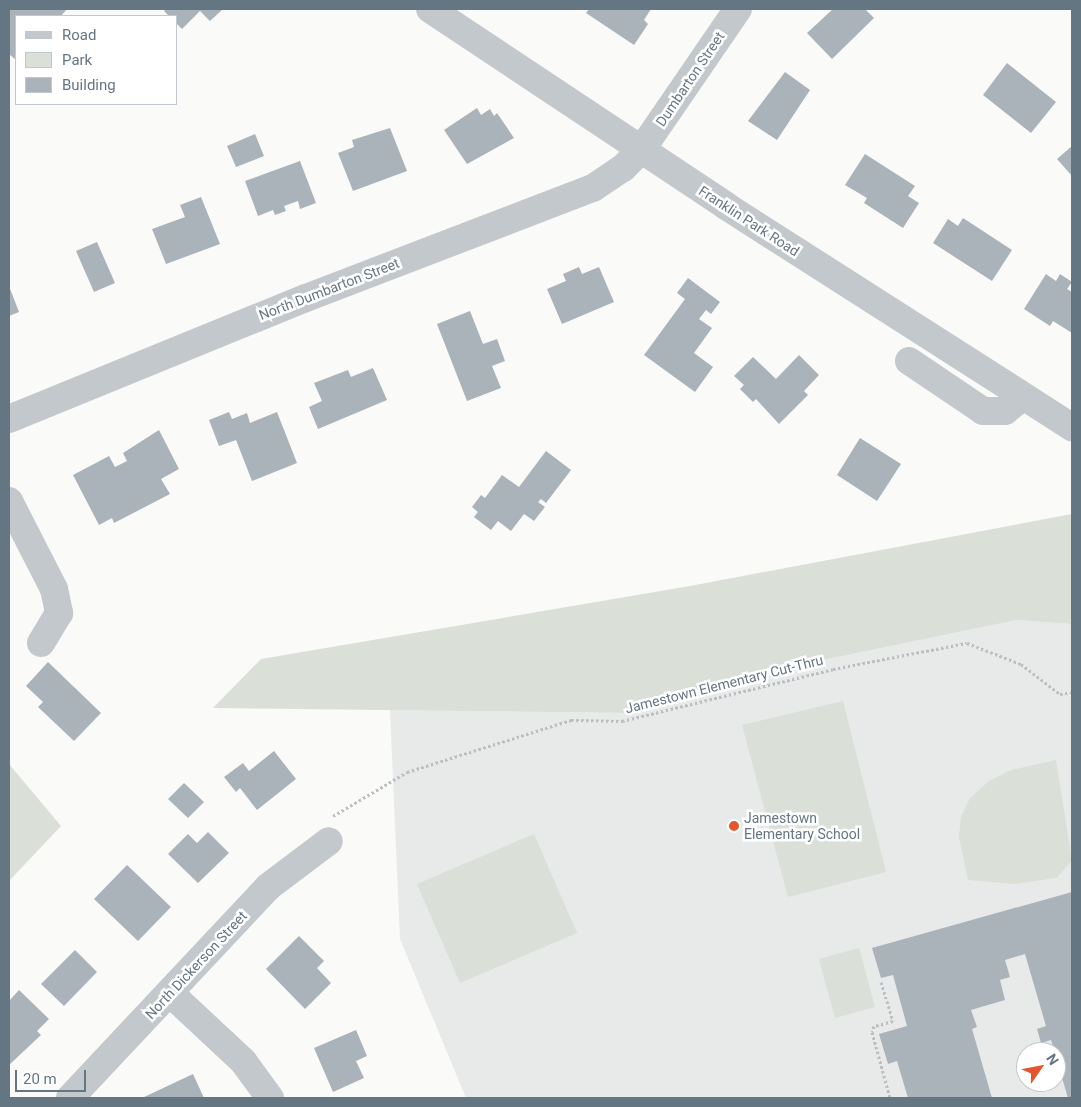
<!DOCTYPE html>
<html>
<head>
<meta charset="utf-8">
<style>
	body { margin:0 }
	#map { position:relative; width:1081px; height:1107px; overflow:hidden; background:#fafaf8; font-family:Roboto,sans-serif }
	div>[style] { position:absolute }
	.built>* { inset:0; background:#e8e9e9 }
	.green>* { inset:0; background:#dadfd7 }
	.building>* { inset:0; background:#aab3b9 }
	.path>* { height:3px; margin-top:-1.5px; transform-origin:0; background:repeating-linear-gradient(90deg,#bbbfc2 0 2.5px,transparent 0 5px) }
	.minor>* { height:28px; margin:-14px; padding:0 14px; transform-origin:14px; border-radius:14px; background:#c3c8cc }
	.dots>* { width:14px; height:14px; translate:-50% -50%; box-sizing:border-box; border:2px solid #fff; border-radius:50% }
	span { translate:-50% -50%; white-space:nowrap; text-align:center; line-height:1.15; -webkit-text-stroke:5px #fff; paint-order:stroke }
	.street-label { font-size:14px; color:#657683 }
	.poi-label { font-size:14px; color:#657683 }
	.left { translate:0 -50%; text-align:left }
	.frame { position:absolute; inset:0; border:10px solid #657683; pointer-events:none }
	.legend { position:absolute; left:15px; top:15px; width:162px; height:90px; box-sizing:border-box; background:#fff; border:1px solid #c1c8cd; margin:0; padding:6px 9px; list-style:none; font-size:15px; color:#657683 }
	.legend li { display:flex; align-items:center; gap:10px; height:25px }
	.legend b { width:25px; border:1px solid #c1c8cd }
	.north { position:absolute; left:1016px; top:1042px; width:50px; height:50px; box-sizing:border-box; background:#fff; border:1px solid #c1c8cd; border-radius:50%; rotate:57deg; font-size:14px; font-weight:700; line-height:20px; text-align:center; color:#657683 }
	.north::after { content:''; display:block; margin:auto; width:18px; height:22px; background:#e4572e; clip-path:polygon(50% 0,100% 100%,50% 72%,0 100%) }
	.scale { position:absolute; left:15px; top:1070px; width:71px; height:22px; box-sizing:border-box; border:2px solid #657683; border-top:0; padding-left:6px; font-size:15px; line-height:18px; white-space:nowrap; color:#657683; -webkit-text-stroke:4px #fff; paint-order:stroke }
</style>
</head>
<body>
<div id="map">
	<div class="built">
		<i style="clip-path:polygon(evenodd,1017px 620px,1072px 624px,1072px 1098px,466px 1098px,400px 939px,390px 710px,633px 713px,721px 681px,1017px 620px,1026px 1052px,1056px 1052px,1056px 1082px,1026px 1082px,1026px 1052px)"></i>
	</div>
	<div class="green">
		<i style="clip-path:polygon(1072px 514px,1072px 624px,1017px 620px,721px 681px,633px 713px,213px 708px,261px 659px,690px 586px)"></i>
		<i style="clip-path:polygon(843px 701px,886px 872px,788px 897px,742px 725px)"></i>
		<i style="clip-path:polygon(1056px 760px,1072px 861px,1056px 878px,1015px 884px,968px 880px,959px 837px,961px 817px,970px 798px,989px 781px,1011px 770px)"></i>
		<i style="clip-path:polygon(9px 764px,61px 826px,9px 881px)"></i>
		<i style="clip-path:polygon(534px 834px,577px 933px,460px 983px,417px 884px)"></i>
		<i style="clip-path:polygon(859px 948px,875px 1007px,835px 1018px,819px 959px)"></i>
	</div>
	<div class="building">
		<i style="clip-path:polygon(9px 9px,67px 9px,61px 16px,16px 16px,16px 60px,9px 54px)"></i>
		<i style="clip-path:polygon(166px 9px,223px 9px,210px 21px,200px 11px,182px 29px,176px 23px,176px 16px,169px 16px,164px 11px)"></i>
		<i style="clip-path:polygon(589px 9px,651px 9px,644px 20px,648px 24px,634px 45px,586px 13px)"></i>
		<i style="clip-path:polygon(833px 9px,865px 9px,874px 18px,832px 59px,807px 33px)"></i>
		<i style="clip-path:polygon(1007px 63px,1056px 102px,1031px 133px,983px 95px)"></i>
		<i style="clip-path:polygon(785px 72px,810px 90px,777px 140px,748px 121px)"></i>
		<i style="clip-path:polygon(477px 108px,481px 115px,490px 109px,494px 116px,497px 113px,514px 138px,467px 164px,444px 130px)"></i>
		<i style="clip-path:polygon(390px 128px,407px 171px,353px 191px,338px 153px,354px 147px,352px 140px)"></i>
		<i style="clip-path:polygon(255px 134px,264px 156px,236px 167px,227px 146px)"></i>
		<i style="clip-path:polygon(1072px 146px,1072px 176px,1057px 159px)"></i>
		<i style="clip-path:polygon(865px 154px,915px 186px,908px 196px,919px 203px,903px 228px,864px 203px,867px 198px,845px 185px)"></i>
		<i style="clip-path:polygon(300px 161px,316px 203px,300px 209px,298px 201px,284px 206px,286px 211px,275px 215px,273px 210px,258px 216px,245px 181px)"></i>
		<i style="clip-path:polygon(201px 197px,220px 244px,166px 264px,152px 229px,185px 217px,180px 205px)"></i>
		<i style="clip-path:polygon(963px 218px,1012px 250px,992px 281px,933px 243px,948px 219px,958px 226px)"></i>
		<i style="clip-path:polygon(97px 242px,115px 283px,94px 292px,76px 251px)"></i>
		<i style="clip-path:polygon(579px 267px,582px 274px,599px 267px,614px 302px,562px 324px,547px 289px,566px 281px,563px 274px)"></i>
		<i style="clip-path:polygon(1046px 274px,1056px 281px,1060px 274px,1072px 282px,1067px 289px,1072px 292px,1072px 333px,1053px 321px,1050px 326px,1024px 309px)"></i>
		<i style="clip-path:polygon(688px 278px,720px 302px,711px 314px,706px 310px,699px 319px,712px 328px,694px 353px,713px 367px,695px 392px,644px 355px,685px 299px,677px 293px)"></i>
		<i style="clip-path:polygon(9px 286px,19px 312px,9px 316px)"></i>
		<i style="clip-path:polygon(470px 311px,483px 344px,497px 339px,505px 361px,492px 366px,501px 388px,467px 401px,437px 324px)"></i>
		<i style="clip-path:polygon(799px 355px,819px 375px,804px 391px,808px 395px,779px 424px,756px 399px,753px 402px,740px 389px,744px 385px,734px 376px,753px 357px,776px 379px)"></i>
		<i style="clip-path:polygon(373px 368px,387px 400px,318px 429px,309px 407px,322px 401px,314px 383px,348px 370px,351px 377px)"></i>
		<i style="clip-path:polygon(229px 412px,232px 419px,247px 413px,250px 423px,277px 412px,297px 463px,252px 481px,236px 440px,219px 446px,209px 420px)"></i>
		<i style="clip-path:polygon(159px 430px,179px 469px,161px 479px,170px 494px,114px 523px,112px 518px,99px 525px,73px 475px,109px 456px,115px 467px,127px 461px,123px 453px)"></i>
		<i style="clip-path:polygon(860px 438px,901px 464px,877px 501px,837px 475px)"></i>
		<i style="clip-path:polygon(546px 451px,571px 470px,546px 503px,541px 499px,538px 502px,545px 507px,534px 521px,524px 514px,511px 531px,498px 521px,491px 530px,474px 517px,478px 512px,472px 507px,481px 495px,485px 498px,502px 475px,519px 487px)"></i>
		<i style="clip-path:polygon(48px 662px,101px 713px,74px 741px,38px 707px,43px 702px,26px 686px)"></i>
		<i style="clip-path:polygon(274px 751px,296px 779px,257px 810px,240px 788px,236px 792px,224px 777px,243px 763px,249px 771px)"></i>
		<i style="clip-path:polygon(184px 783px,204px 802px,188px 818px,168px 799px)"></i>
		<i style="clip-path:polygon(208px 832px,229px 853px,198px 883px,168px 854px,188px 834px,197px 843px)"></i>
		<i style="clip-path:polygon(127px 865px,171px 907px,138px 941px,94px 899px)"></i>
		<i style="clip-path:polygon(1072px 892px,1072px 1098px,1068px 1098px,1051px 1040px,1041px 1043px,1037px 1029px,1046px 1026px,1025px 954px,1005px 960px,1010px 977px,1000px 980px,1005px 1000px,971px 1010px,977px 1027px,972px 1029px,992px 1098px,908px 1098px,897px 1061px,888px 1064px,879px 1034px,907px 1026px,893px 975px,881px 978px,872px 948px)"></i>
		<i style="clip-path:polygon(299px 936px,324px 961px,317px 968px,331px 983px,305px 1009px,266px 969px)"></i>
		<i style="clip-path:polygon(75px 950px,97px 972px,64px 1006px,41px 984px)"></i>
		<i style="clip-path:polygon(19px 990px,49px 1019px,37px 1031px,41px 1035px,9px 1065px,9px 1001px)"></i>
		<i style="clip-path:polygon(356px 1030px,367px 1056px,356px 1061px,364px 1078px,333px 1092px,314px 1048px)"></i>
		<i style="clip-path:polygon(193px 1074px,204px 1098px,142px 1098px)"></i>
	</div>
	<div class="path">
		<i style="left:333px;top:816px;width:86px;rotate:-30.7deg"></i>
		<i style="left:407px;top:772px;width:172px;rotate:-17.6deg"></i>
		<i style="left:571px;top:720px;width:51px;rotate:1.1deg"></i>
		<i style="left:622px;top:721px;width:217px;rotate:-13.8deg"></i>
		<i style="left:833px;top:669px;width:136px;rotate:-11deg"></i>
		<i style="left:967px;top:643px;width:58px;rotate:21.3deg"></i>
		<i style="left:1021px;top:664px;width:49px;rotate:37.6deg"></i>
		<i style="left:1060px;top:694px;width:12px;rotate:-9deg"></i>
		<i style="left:881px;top:982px;width:41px;rotate:72.9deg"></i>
		<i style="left:893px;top:1021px;width:20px;rotate:165deg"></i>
		<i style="left:874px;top:1026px;width:6px;rotate:108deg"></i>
		<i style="left:872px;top:1032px;width:68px;rotate:74.7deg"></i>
	</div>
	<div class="minor">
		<i style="left:430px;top:9px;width:356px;rotate:33.6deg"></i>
		<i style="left:726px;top:206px;width:411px;rotate:32.6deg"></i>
		<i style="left:909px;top:361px;width:89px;rotate:34deg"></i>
		<i style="left:983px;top:411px;width:22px"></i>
		<i style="left:1005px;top:411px;width:22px;rotate:-39deg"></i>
		<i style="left:9px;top:419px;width:321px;rotate:-22.2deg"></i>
		<i style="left:306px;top:298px;width:307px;rotate:-21deg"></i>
		<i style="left:593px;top:188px;width:36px;rotate:-34deg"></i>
		<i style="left:623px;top:168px;width:27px;rotate:-45deg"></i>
		<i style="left:642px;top:149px;width:170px;rotate:-55.6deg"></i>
		<i style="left:9px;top:501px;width:99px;rotate:62.9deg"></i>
		<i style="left:54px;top:589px;width:25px;rotate:78deg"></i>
		<i style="left:59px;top:613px;width:35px;rotate:121deg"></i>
		<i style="left:170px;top:993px;width:100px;rotate:43deg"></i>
		<i style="left:243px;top:1061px;width:46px;rotate:53.9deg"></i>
		<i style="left:70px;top:1098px;width:289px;rotate:-46.8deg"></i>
		<i style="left:268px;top:887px;width:76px;rotate:-37deg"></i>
	</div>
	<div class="dots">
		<i style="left:734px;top:826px;background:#e4572e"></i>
	</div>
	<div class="street-label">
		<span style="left:690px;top:79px;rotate:-56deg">Dumbarton Street</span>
		<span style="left:749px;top:221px;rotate:33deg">Franklin Park Road</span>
		<span style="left:329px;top:289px;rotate:-21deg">North Dumbarton Street</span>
		<span style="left:724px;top:684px;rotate:-14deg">Jamestown Elementary Cut-Thru</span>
		<span style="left:196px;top:965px;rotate:-47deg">North Dickerson Street</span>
	</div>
	<div class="poi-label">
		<span class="left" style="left:744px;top:826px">Jamestown<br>Elementary School</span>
	</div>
	<div class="frame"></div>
	<ul class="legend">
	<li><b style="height:6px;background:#c3c8cc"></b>Road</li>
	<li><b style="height:14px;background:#dadfd7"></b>Park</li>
	<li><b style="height:14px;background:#aab3b9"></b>Building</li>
	</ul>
	<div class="north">N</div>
	<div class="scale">20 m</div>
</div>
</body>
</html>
